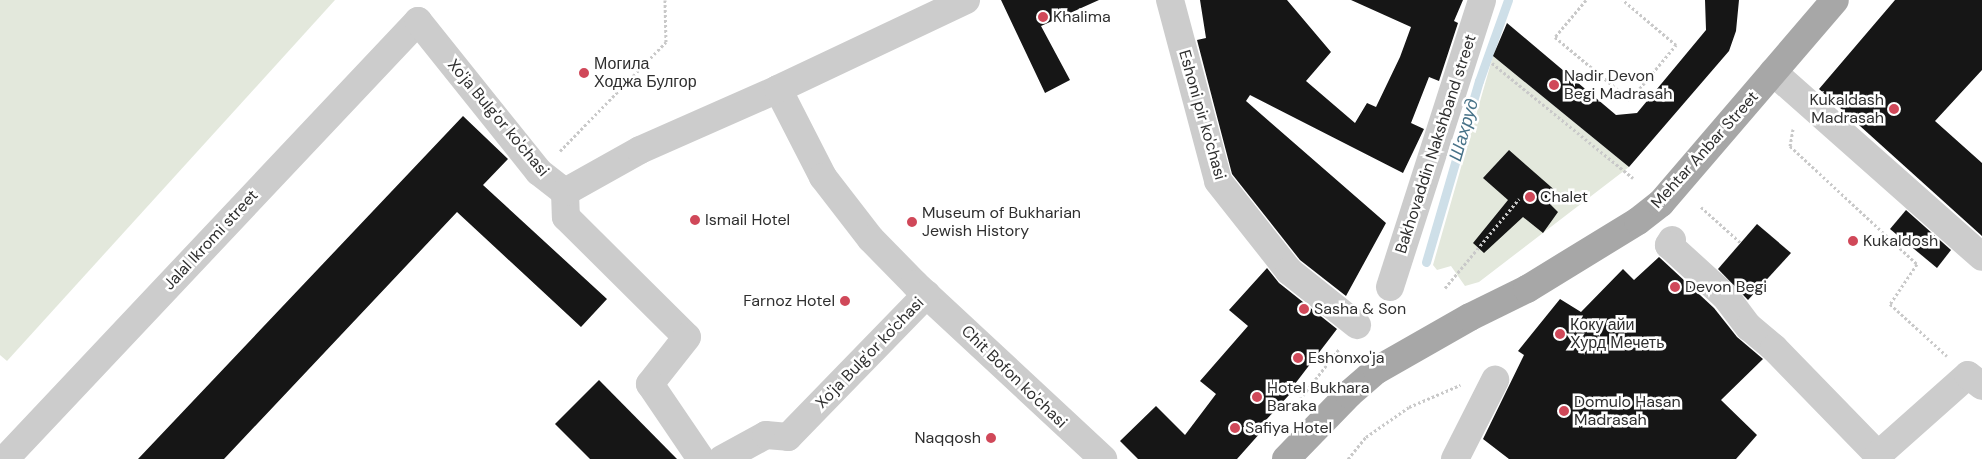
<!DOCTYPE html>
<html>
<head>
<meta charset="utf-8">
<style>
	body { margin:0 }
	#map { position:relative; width:1982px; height:459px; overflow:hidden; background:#fff; font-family:"DM Sans",sans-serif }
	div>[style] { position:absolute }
	.green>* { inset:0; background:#e3e8dc }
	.stream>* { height:9px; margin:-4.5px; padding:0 4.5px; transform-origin:4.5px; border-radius:4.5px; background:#cedfe8 }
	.building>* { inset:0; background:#161616 }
	.path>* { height:3px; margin-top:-1.5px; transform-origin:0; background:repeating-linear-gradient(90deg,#c9c9c9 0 2.5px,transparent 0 5px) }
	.minor>* { height:28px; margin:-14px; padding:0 14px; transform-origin:14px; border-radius:14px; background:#ccc }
	.major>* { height:28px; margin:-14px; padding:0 14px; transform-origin:14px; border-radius:14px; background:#a7a7a7 }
	.dots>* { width:14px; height:14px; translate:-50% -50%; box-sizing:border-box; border:2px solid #fff; border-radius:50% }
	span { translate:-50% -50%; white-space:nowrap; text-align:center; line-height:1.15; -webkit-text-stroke:5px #fff; paint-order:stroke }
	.poi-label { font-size:16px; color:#2f2f2f }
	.left { translate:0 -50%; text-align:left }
	.right { translate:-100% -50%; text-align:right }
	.street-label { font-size:16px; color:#2f2f2f }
	.water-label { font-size:18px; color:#477288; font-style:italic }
</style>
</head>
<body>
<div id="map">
	<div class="green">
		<i style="clip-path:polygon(0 0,335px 0,7px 361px,0 355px)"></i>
		<i style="clip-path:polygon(1493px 56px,1629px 167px,1479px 282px,1465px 286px,1451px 266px,1437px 270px,1433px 265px)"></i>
	</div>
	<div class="stream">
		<i style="left:1426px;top:262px;width:189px;rotate:-73.7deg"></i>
		<i style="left:1479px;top:81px;width:86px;rotate:-70.3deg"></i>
	</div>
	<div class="building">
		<i style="clip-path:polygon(1001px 0,1099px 0,1041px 26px,1070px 80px,1045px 93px)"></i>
		<i style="clip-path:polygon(1200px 0,1287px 0,1331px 52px,1306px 81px,1355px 123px,1367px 103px,1376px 107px,1400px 57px,1411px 27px,1351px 0,1463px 0,1454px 21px,1458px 23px,1439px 81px,1429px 77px,1411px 123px,1424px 129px,1403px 173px,1250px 95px,1246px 101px,1386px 223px,1346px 296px,1300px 260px,1232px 174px,1197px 40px,1206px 38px)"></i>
		<i style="clip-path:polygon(1705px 0,1739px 0,1736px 31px,1729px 51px,1629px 167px,1493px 56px,1507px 23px,1616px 115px,1637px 113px,1706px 30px)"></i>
		<i style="clip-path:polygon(1895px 0,1982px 0,1982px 70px,1935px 121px,1982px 163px,1982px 236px,1819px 89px)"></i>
		<i style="clip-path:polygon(463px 116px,508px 159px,483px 185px,607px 299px,581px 327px,457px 212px,224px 459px,138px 459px)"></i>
		<i style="clip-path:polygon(1509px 150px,1558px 193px,1551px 205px,1558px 212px,1543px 233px,1523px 217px,1484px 253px,1473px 243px,1508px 200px,1483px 178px)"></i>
		<i style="clip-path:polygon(1906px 210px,1951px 250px,1937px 268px,1890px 229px)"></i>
		<i style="clip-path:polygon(1757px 224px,1791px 253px,1748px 300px,1718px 269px)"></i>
		<i style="clip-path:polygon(1659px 257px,1714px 308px,1737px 337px,1763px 359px,1721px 400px,1757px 435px,1736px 459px,1509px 459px,1483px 439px,1524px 355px,1518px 351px,1560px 299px,1581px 312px,1623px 269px,1634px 280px)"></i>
		<i style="clip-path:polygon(1267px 268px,1279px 283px,1337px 329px,1288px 393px,1289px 395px,1266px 420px,1269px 423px,1237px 459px,1138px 459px,1120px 441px,1156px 406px,1185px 435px,1216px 394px,1200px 381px,1248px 326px,1229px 310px)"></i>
		<i style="clip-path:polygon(599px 380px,677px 459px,590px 459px,555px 424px)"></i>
	</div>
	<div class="path">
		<i style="left:1586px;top:0;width:48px;rotate:130deg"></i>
		<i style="left:1555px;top:37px;width:98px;rotate:40deg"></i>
		<i style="left:1630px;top:100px;width:72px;rotate:-50.1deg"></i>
		<i style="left:1676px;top:45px;width:70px;rotate:-139.7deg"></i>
		<i style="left:1492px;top:63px;width:182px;rotate:39.2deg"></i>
		<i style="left:1793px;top:129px;width:17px;rotate:100deg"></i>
		<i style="left:1790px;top:146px;width:173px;rotate:42.9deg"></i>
		<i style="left:1917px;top:264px;width:48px;rotate:124deg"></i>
		<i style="left:1890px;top:304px;width:77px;rotate:42.4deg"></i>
		<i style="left:560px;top:151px;width:152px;rotate:-45.8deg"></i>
		<i style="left:666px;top:42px;width:42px;rotate:-91.4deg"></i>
		<i style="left:1701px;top:207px;width:54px;rotate:42deg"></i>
		<i style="left:1445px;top:288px;width:116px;rotate:-50.3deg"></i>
		<i style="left:1300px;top:399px;width:63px;rotate:-52deg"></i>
		<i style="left:1348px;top:459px;width:28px;rotate:-51deg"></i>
		<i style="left:1366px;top:437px;width:52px;rotate:-34.9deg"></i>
		<i style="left:1409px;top:407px;width:56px;rotate:-23.3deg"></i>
	</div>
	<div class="minor">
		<i style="left:1170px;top:0;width:187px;rotate:75.1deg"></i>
		<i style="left:1218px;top:181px;width:115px;rotate:51.7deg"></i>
		<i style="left:1289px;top:271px;width:87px;rotate:38.5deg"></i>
		<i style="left:1773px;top:72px;width:279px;rotate:41.5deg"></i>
		<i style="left:778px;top:89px;width:99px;rotate:62.9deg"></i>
		<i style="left:823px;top:177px;width:78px;rotate:52.3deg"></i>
		<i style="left:871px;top:239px;width:63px;rotate:45.6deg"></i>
		<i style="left:915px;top:284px;width:257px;rotate:42.9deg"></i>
		<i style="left:565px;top:192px;width:25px;rotate:88deg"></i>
		<i style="left:566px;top:217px;width:170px;rotate:44.8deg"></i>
		<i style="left:687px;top:337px;width:60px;rotate:128.2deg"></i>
		<i style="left:650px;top:384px;width:91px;rotate:55.8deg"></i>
		<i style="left:1672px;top:240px;width:6px;rotate:121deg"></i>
		<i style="left:1669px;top:245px;width:77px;rotate:42.4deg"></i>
		<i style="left:1726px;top:297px;width:38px;rotate:53deg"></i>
		<i style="left:1749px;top:327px;width:33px;rotate:40deg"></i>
		<i style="left:1774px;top:348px;width:149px;rotate:45.8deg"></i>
		<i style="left:1878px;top:455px;width:120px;rotate:-41.6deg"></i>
		<i style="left:1968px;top:375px;width:18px;rotate:38deg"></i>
		<i style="left:1390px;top:287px;width:301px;rotate:-72.2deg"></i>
		<i style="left:5px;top:459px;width:602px;rotate:-46.68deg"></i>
		<i style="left:418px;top:21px;width:193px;rotate:51.3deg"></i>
		<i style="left:539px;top:172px;width:33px;rotate:38deg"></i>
		<i style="left:565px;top:192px;width:86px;rotate:-29.2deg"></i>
		<i style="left:640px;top:150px;width:151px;rotate:-23.8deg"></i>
		<i style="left:778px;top:89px;width:208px;rotate:-25.3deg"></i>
		<i style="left:722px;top:459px;width:50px;rotate:-28.6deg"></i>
		<i style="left:766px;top:435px;width:22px;rotate:5deg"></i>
		<i style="left:788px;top:437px;width:199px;rotate:-45.8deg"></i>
		<i style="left:1455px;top:459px;width:89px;rotate:-63.1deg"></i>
	</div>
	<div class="major">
		<i style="left:1286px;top:459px;width:91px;rotate:-45.9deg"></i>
		<i style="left:1349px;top:394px;width:37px;rotate:-41deg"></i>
		<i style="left:1377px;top:370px;width:107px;rotate:-29.7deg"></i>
		<i style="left:1470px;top:317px;width:64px;rotate:-26.2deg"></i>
		<i style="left:1527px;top:289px;width:130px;rotate:-31.5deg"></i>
		<i style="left:1638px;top:221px;width:29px;rotate:-38deg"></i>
		<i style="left:1661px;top:203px;width:267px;rotate:-49.4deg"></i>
	</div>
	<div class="dots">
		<i style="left:1043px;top:17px;background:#d04859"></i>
		<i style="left:584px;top:73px;background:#d04859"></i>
		<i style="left:1554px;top:85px;background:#d04859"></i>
		<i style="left:1894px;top:109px;background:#d04859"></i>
		<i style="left:1530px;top:197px;background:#d04859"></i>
		<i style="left:695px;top:220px;background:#d04859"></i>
		<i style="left:912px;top:222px;background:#d04859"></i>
		<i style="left:1853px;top:241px;background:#d04859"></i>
		<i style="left:1675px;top:287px;background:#d04859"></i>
		<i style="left:845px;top:301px;background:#d04859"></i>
		<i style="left:1304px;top:309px;background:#d04859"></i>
		<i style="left:1560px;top:334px;background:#d04859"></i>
		<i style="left:1298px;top:358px;background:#d04859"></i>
		<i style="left:1257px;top:397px;background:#d04859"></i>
		<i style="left:1564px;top:411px;background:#d04859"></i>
		<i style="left:1235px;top:428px;background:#d04859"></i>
		<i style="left:991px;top:438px;background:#d04859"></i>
	</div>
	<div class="poi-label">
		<span class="left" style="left:1053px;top:17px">Khalima</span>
		<span class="left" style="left:594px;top:73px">Могила<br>Ходжа Булгор</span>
		<span class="left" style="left:1564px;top:85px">Nadir Devon<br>Begi Madrasah</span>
		<span class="right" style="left:1884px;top:109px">Kukaldash<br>Madrasah</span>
		<span class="left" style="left:1540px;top:197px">Chalet</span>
		<span class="left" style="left:922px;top:222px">Museum of Bukharian<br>Jewish History</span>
		<span class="left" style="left:705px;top:220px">Ismail Hotel</span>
		<span class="left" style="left:1863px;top:241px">Kukaldosh</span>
		<span class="left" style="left:1685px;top:287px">Devon Begi</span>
		<span class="right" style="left:835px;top:301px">Farnoz Hotel</span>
		<span class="left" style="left:1314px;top:309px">Sasha &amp; Son</span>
		<span class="left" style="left:1570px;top:334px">Коку айи<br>Хурд Мечеть</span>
		<span class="left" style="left:1308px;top:358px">Eshonxo'ja</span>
		<span class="left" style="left:1267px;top:397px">Hotel Bukhara<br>Baraka</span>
		<span class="left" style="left:1574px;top:411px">Domulo Hasan<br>Madrasah</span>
		<span class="left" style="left:1245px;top:428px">Safiya Hotel</span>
		<span class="right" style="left:981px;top:438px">Naqqosh</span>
	</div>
	<div class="street-label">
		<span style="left:1202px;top:115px;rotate:74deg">Eshoni pir ko'chasi</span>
		<span style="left:498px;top:118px;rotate:50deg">Xo'ja Bulg'or ko'chasi</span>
		<span style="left:1436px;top:144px;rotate:-72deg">Bakhovaddin Nakshband street</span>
		<span style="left:1705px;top:150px;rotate:-48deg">Mehtar Anbar Street</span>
		<span style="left:211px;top:240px;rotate:-47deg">Jalal Ikromi street</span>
		<span style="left:870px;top:353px;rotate:-46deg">Xo'ja Bulg'or ko'chasi</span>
		<span style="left:1014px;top:377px;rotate:44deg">Chit Bofon ko'chasi</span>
	</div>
	<div class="water-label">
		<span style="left:1464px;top:130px;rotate:-74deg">Шахруд</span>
	</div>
</div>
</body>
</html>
